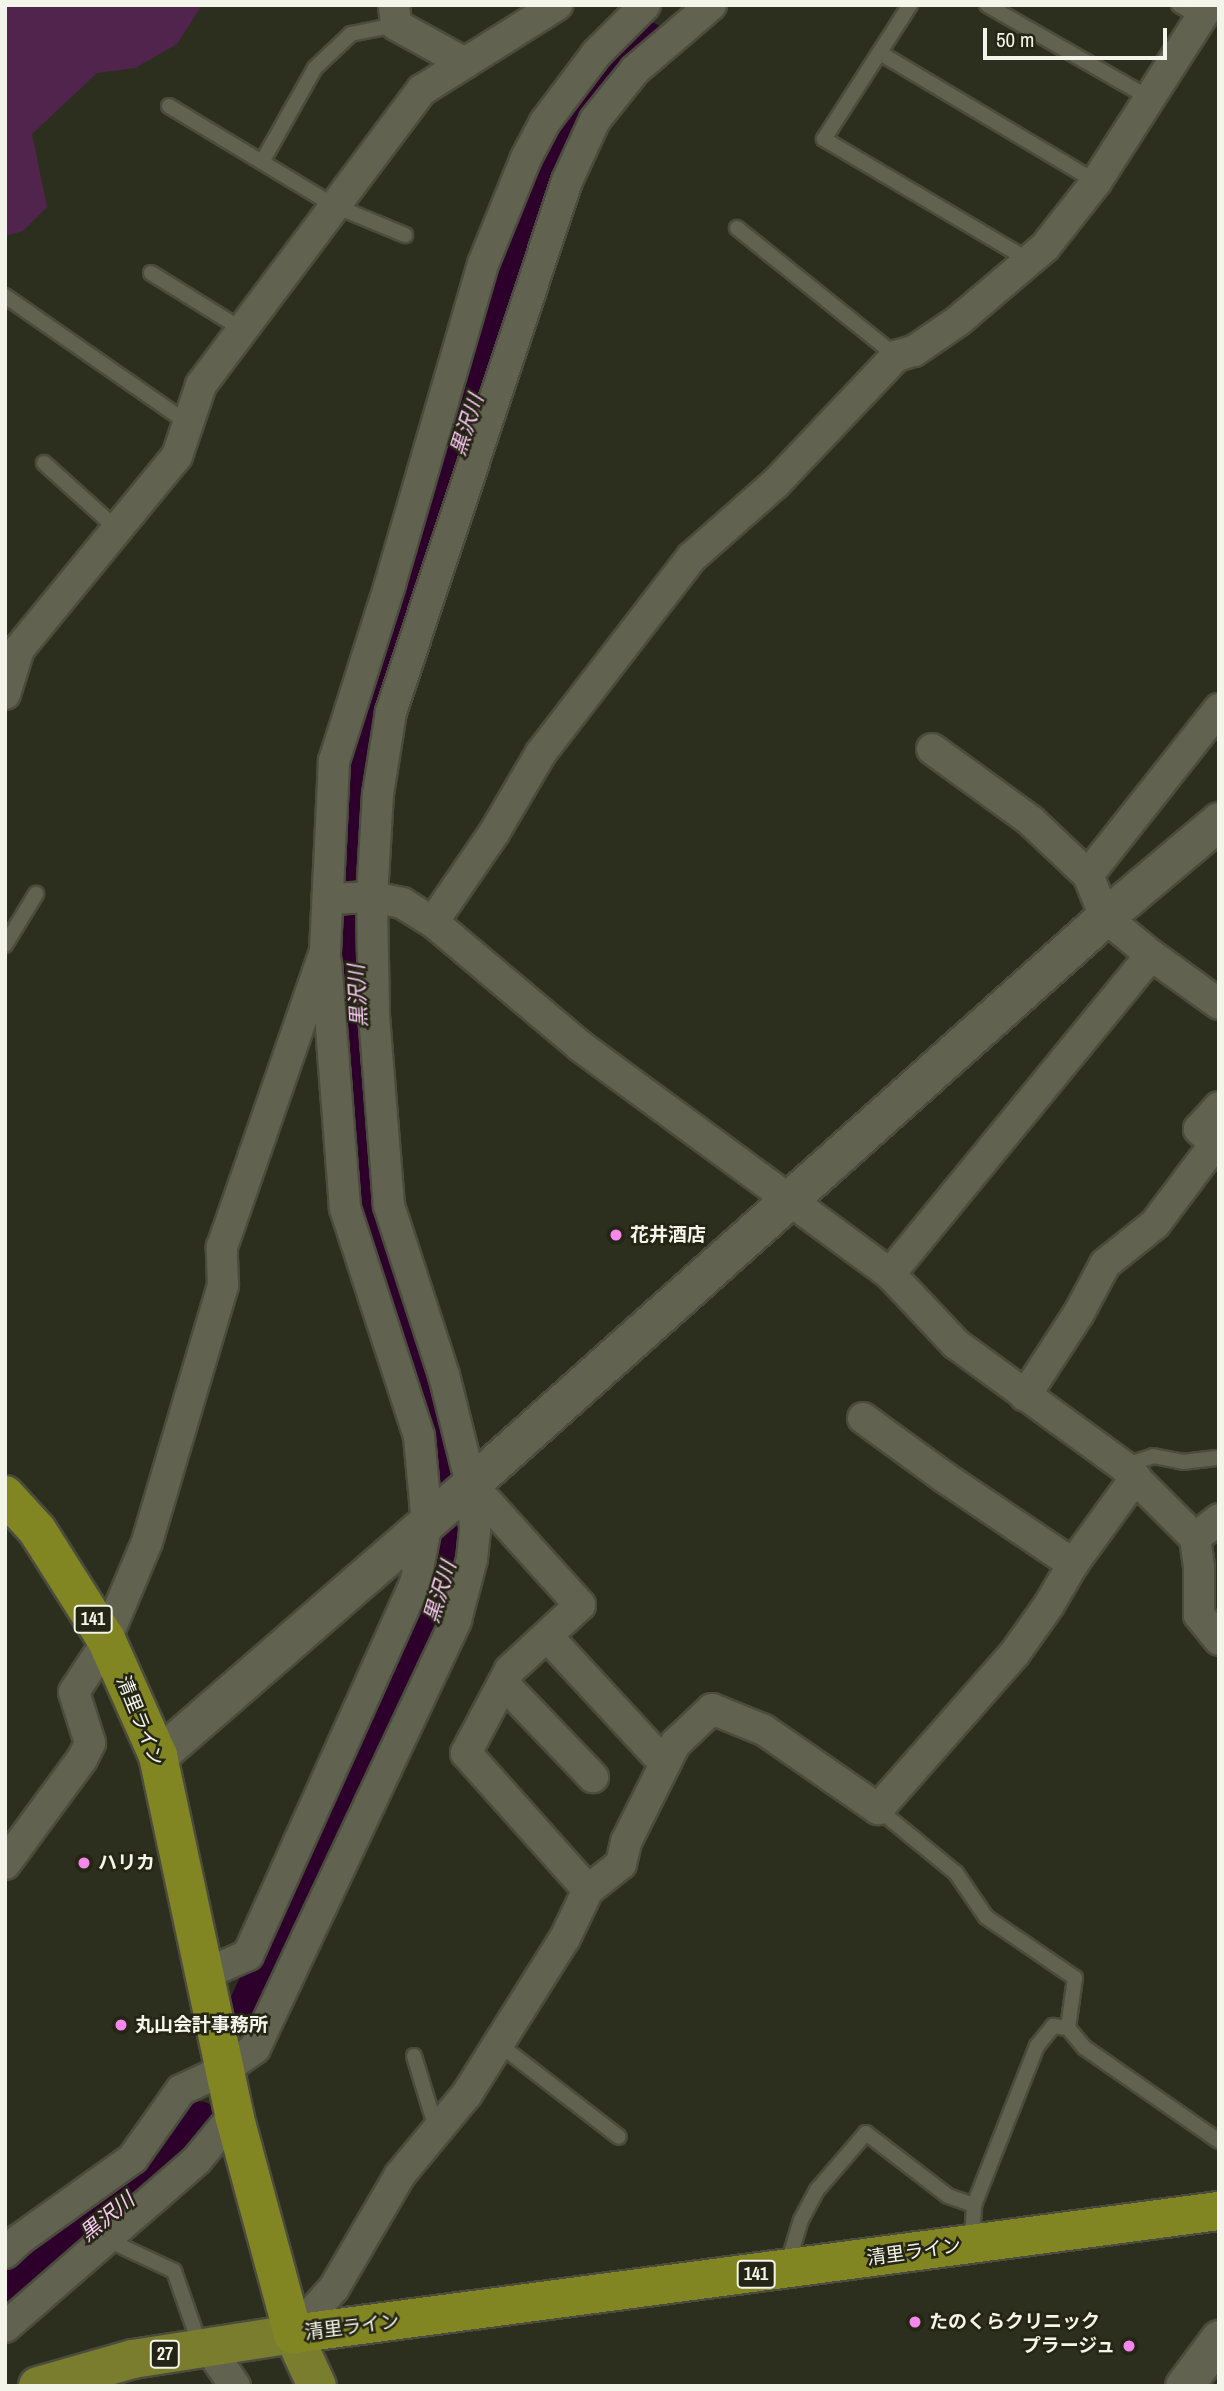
<!DOCTYPE html>
<html>
<head>
<meta charset="utf-8">
<style>
	body { margin:0 }
	#map { position:relative; width:1224px; height:2391px; overflow:hidden; background:#2d2f1e; font-family:"Archivo Narrow","Noto Sans JP",sans-serif }
	div>[style] { position:absolute }
	.green>* { inset:0; background:#51244e }
	.river>* { height:44px; margin:-22px; padding:0 22px; transform-origin:22px; border-radius:22px; background:#2d002c }
	.roads { filter:drop-shadow(2px 0 #4b4c3d) drop-shadow(-2px 0 #4b4c3d) drop-shadow(0 2px #4b4c3d) drop-shadow(0 -2px #4b4c3d) }
	.service>* { height:14px; margin:-7px; padding:0 7px; transform-origin:7px; border-radius:7px; background:#616350 }
	.minor>* { height:30px; margin:-15px; padding:0 15px; transform-origin:15px; border-radius:15px; background:#616350 }
	.tertiary>* { height:37px; margin:-18.5px; padding:0 18.5px; transform-origin:18.5px; border-radius:18.5px; background:#616350 }
	.primary>* { height:38px; margin:-19px; padding:0 19px; transform-origin:19px; border-radius:19px; background:#7a7d2e }
	.trunk>* { height:38px; margin:-19px; padding:0 19px; transform-origin:19px; border-radius:19px; background:#828622 }
	.dots>* { width:19px; height:19px; translate:-50% -50%; box-sizing:border-box; border:4px solid #242514; border-radius:50% }
	span { translate:-50% -50%; white-space:nowrap; text-align:center; line-height:1.15; -webkit-text-stroke:5px #242514; paint-order:stroke }
	.shield-label span { padding:2px 5px; background:#242514; border:2px solid; border-radius:5px; -webkit-text-stroke-width:0 }
	.shield-label { font-size:18px; color:#f4f5ea; font-weight:700 }
	.poi-label { font-size:19px; color:#f4f5ea; font-weight:700 }
	.left { translate:0 -50%; text-align:left }
	.right { translate:-100% -50%; text-align:right }
	.street-label { font-size:19px; color:#f4f5ea }
	.water-label { font-size:21px; color:#fac9f4; font-style:italic }
	.frame { position:absolute; inset:0; border:7px solid #f4f5ea; pointer-events:none }
	.scale { position:absolute; left:983px; top:28px; width:184px; height:32px; box-sizing:border-box; border:4px solid #f4f5ea; border-top:0; padding-left:9px; font-size:21px; line-height:24px; white-space:nowrap; color:#f4f5ea; -webkit-text-stroke:5px #242514; paint-order:stroke }
</style>
</head>
<body>
<div id="map">
	<div class="green">
		<i style="clip-path:polygon(202px 5px,177px 44px,135px 68px,97px 73px,32px 134px,47px 207px,23px 231px,5px 236px,5px 5px)"></i>
	</div>
	<div class="river">
		<i style="left:247px;top:2014px;width:418px;rotate:-64.7deg"></i>
		<i style="left:426px;top:1636px;width:84px;rotate:-71.4deg"></i>
		<i style="left:453px;top:1556px;width:109px;rotate:-95.8deg"></i>
		<i style="left:442px;top:1448px;width:225px;rotate:-106.8deg"></i>
		<i style="left:377px;top:1233px;width:83px;rotate:-97.6deg"></i>
		<i style="left:366px;top:1151px;width:159px;rotate:-94deg"></i>
		<i style="left:355px;top:992px;width:121px;rotate:-91.9deg"></i>
		<i style="left:351px;top:871px;width:102px;rotate:-86.6deg"></i>
		<i style="left:357px;top:769px;width:629px;rotate:-72.23deg"></i>
		<i style="left:549px;top:170px;width:70px;rotate:-62deg"></i>
		<i style="left:582px;top:108px;width:91px;rotate:-45deg"></i>
		<i style="left:5px;top:2301px;width:41px;rotate:-43deg"></i>
		<i style="left:35px;top:2273px;width:171px;rotate:-38.3deg"></i>
		<i style="left:169px;top:2167px;width:53px;rotate:-55.7deg"></i>
	</div>
	<div class="roads">
		<div class="service">
			<i style="left:910px;top:5px;width:159px;rotate:122.7deg"></i>
			<i style="left:824px;top:139px;width:238px;rotate:30.6deg"></i>
			<i style="left:987px;top:5px;width:189px;rotate:29.8deg"></i>
			<i style="left:1179px;top:5px;width:27px;rotate:31deg"></i>
			<i style="left:880px;top:53px;width:252px;rotate:30.8deg"></i>
			<i style="left:169px;top:106px;width:194px;rotate:31.1deg"></i>
			<i style="left:335px;top:206px;width:76px;rotate:22.5deg"></i>
			<i style="left:262px;top:162px;width:108px;rotate:-60.6deg"></i>
			<i style="left:315px;top:68px;width:50px;rotate:-43.4deg"></i>
			<i style="left:351px;top:34px;width:46px;rotate:-11.3deg"></i>
			<i style="left:737px;top:228px;width:204px;rotate:38.8deg"></i>
			<i style="left:151px;top:273px;width:108px;rotate:31.8deg"></i>
			<i style="left:5px;top:296px;width:223px;rotate:34.8deg"></i>
			<i style="left:44px;top:463px;width:98px;rotate:42.1deg"></i>
			<i style="left:5px;top:945px;width:60px;rotate:-58.7deg"></i>
			<i style="left:1123px;top:1466px;width:32px;rotate:-18deg"></i>
			<i style="left:1153px;top:1456px;width:31px;rotate:11deg"></i>
			<i style="left:1183px;top:1462px;width:33px;rotate:-7deg"></i>
			<i style="left:878px;top:1809px;width:101px;rotate:39.4deg"></i>
			<i style="left:956px;top:1873px;width:53px;rotate:55.7deg"></i>
			<i style="left:986px;top:1917px;width:108px;rotate:34.4deg"></i>
			<i style="left:1075px;top:1978px;width:50px;rotate:98deg"></i>
			<i style="left:1068px;top:2028px;width:26px;rotate:50deg"></i>
			<i style="left:1085px;top:2048px;width:163px;rotate:34.8deg"></i>
			<i style="left:500px;top:2045px;width:150px;rotate:37.7deg"></i>
			<i style="left:414px;top:2056px;width:78px;rotate:73deg"></i>
			<i style="left:106px;top:2239px;width:75px;rotate:25.2deg"></i>
			<i style="left:174px;top:2271px;width:82px;rotate:70.7deg"></i>
			<i style="left:972px;top:2243px;width:38px;rotate:-87deg"></i>
			<i style="left:974px;top:2205px;width:171px;rotate:-68.4deg"></i>
			<i style="left:1037px;top:2046px;width:26px;rotate:-51deg"></i>
			<i style="left:1053px;top:2026px;width:15px;rotate:8deg"></i>
			<i style="left:787px;top:2266px;width:48px;rotate:-73.1deg"></i>
			<i style="left:801px;top:2220px;width:34px;rotate:-62deg"></i>
			<i style="left:817px;top:2190px;width:75px;rotate:-49.3deg"></i>
			<i style="left:866px;top:2133px;width:103px;rotate:37.5deg"></i>
			<i style="left:948px;top:2196px;width:28px;rotate:19deg"></i>
		</div>
		<div class="minor">
			<i style="left:394px;top:5px;width:20px;rotate:84deg"></i>
			<i style="left:396px;top:25px;width:79px;rotate:28.8deg"></i>
			<i style="left:5px;top:694px;width:47px;rotate:-72.7deg"></i>
			<i style="left:19px;top:649px;width:249px;rotate:-50.7deg"></i>
			<i style="left:177px;top:456px;width:75px;rotate:-71.3deg"></i>
			<i style="left:201px;top:385px;width:369px;rotate:-53.2deg"></i>
			<i style="left:422px;top:90px;width:160px;rotate:-32.2deg"></i>
			<i style="left:1219px;top:709px;width:211px;rotate:128.3deg"></i>
			<i style="left:1088px;top:875px;width:45px;rotate:68deg"></i>
			<i style="left:1105px;top:917px;width:60px;rotate:39.6deg"></i>
			<i style="left:1151px;top:955px;width:412px;rotate:129.3deg"></i>
			<i style="left:890px;top:1274px;width:96px;rotate:46.7deg"></i>
			<i style="left:956px;top:1344px;width:207px;rotate:36.1deg"></i>
			<i style="left:1123px;top:1466px;width:102px;rotate:45deg"></i>
			<i style="left:1195px;top:1538px;width:29px;rotate:82deg"></i>
			<i style="left:1199px;top:1567px;width:48px;rotate:90deg"></i>
			<i style="left:1199px;top:1615px;width:32px;rotate:51deg"></i>
			<i style="left:932px;top:749px;width:122px;rotate:36deg"></i>
			<i style="left:1031px;top:821px;width:79px;rotate:43.5deg"></i>
			<i style="left:329px;top:899px;width:43px;rotate:-2.7deg"></i>
			<i style="left:372px;top:897px;width:31px;rotate:11deg"></i>
			<i style="left:402px;top:903px;width:36px;rotate:32deg"></i>
			<i style="left:433px;top:922px;width:192px;rotate:40.1deg"></i>
			<i style="left:580px;top:1046px;width:385px;rotate:36.3deg"></i>
			<i style="left:433px;top:922px;width:108px;rotate:-55.6deg"></i>
			<i style="left:494px;top:833px;width:93px;rotate:-59.6deg"></i>
			<i style="left:541px;top:753px;width:247px;rotate:-52.4deg"></i>
			<i style="left:692px;top:557px;width:112px;rotate:-41.4deg"></i>
			<i style="left:776px;top:483px;width:175px;rotate:-46.6deg"></i>
			<i style="left:896px;top:356px;width:19px;rotate:-16deg"></i>
			<i style="left:914px;top:351px;width:53px;rotate:-34.3deg"></i>
			<i style="left:958px;top:321px;width:114px;rotate:-40.4deg"></i>
			<i style="left:1045px;top:247px;width:83px;rotate:-51.9deg"></i>
			<i style="left:1096px;top:182px;width:210px;rotate:-57.4deg"></i>
			<i style="left:1151px;top:955px;width:84px;rotate:35.8deg"></i>
			<i style="left:1219px;top:1107px;width:30px;rotate:132deg"></i>
			<i style="left:1199px;top:1129px;width:28px;rotate:44deg"></i>
			<i style="left:1025px;top:1396px;width:99px;rotate:-57deg"></i>
			<i style="left:1079px;top:1313px;width:55px;rotate:-62deg"></i>
			<i style="left:1105px;top:1264px;width:64px;rotate:-38.7deg"></i>
			<i style="left:1155px;top:1224px;width:100px;rotate:-53.1deg"></i>
			<i style="left:863px;top:1418px;width:100px;rotate:36.1deg"></i>
			<i style="left:944px;top:1477px;width:156px;rotate:34deg"></i>
			<i style="left:471px;top:1484px;width:163px;rotate:48deg"></i>
			<i style="left:580px;top:1605px;width:96px;rotate:137.1deg"></i>
			<i style="left:510px;top:1670px;width:94px;rotate:117.9deg"></i>
			<i style="left:466px;top:1753px;width:183px;rotate:48.3deg"></i>
			<i style="left:1195px;top:1538px;width:31px;rotate:-38deg"></i>
			<i style="left:547px;top:1636px;width:174px;rotate:47.3deg"></i>
			<i style="left:504px;top:1684px;width:129px;rotate:46.3deg"></i>
			<i style="left:5px;top:1864px;width:130px;rotate:-53.7deg"></i>
			<i style="left:82px;top:1759px;width:18px;rotate:-63deg"></i>
			<i style="left:90px;top:1743px;width:53px;rotate:-107.4deg"></i>
			<i style="left:74px;top:1692px;width:49px;rotate:-56.6deg"></i>
			<i style="left:101px;top:1651px;width:118px;rotate:-67.1deg"></i>
			<i style="left:147px;top:1542px;width:268px;rotate:-73.5deg"></i>
			<i style="left:223px;top:1285px;width:38px;rotate:-92deg"></i>
			<i style="left:222px;top:1247px;width:312px;rotate:-70.8deg"></i>
			<i style="left:325px;top:952px;width:191px;rotate:-87.3deg"></i>
			<i style="left:334px;top:761px;width:186px;rotate:-72.4deg"></i>
			<i style="left:390px;top:584px;width:333px;rotate:-73.8deg"></i>
			<i style="left:483px;top:264px;width:114px;rotate:-67.9deg"></i>
			<i style="left:526px;top:158px;width:41px;rotate:-62.2deg"></i>
			<i style="left:545px;top:122px;width:86px;rotate:-53deg"></i>
			<i style="left:597px;top:53px;width:68px;rotate:-45deg"></i>
			<i style="left:203px;top:1975px;width:49px;rotate:-24deg"></i>
			<i style="left:248px;top:1955px;width:407px;rotate:-65.8deg"></i>
			<i style="left:415px;top:1584px;width:62px;rotate:-78.9deg"></i>
			<i style="left:427px;top:1523px;width:87px;rotate:-95.3deg"></i>
			<i style="left:419px;top:1436px;width:240px;rotate:-108deg"></i>
			<i style="left:345px;top:1208px;width:246px;rotate:-94.4deg"></i>
			<i style="left:5px;top:2253px;width:21px;rotate:-43deg"></i>
			<i style="left:20px;top:2239px;width:139px;rotate:-35.6deg"></i>
			<i style="left:133px;top:2158px;width:83px;rotate:-54.8deg"></i>
			<i style="left:181px;top:2090px;width:47px;rotate:-24.9deg"></i>
			<i style="left:224px;top:2070px;width:38px;rotate:-35deg"></i>
			<i style="left:255px;top:2048px;width:473px;rotate:-64.8deg"></i>
			<i style="left:456px;top:1620px;width:63px;rotate:-75.3deg"></i>
			<i style="left:472px;top:1559px;width:31px;rotate:-84deg"></i>
			<i style="left:475px;top:1528px;width:44px;rotate:-95.2deg"></i>
			<i style="left:471px;top:1484px;width:112px;rotate:-103.9deg"></i>
			<i style="left:444px;top:1375px;width:178px;rotate:-108deg"></i>
			<i style="left:389px;top:1206px;width:191px;rotate:-94.5deg"></i>
			<i style="left:374px;top:1016px;width:119px;rotate:-91deg"></i>
			<i style="left:372px;top:897px;width:103px;rotate:-86.7deg"></i>
			<i style="left:378px;top:794px;width:83px;rotate:-81deg"></i>
			<i style="left:391px;top:712px;width:559px;rotate:-71.66deg"></i>
			<i style="left:567px;top:181px;width:67px;rotate:-65.3deg"></i>
			<i style="left:595px;top:120px;width:64px;rotate:-51.3deg"></i>
			<i style="left:635px;top:70px;width:100px;rotate:-40.5deg"></i>
			<i style="left:5px;top:2327px;width:254px;rotate:-41deg"></i>
			<i style="left:197px;top:2160px;width:58px;rotate:-50.6deg"></i>
			<i style="left:293px;top:2334px;width:62px;rotate:-48.3deg"></i>
			<i style="left:334px;top:2288px;width:131px;rotate:-59.7deg"></i>
			<i style="left:400px;top:2175px;width:105px;rotate:-50.4deg"></i>
			<i style="left:467px;top:2094px;width:184px;rotate:-57.9deg"></i>
			<i style="left:565px;top:1938px;width:53px;rotate:-64.4deg"></i>
			<i style="left:588px;top:1890px;width:42px;rotate:-38.2deg"></i>
			<i style="left:621px;top:1864px;width:23px;rotate:-77deg"></i>
			<i style="left:626px;top:1842px;width:110px;rotate:-63.4deg"></i>
			<i style="left:675px;top:1744px;width:51px;rotate:-43.4deg"></i>
			<i style="left:712px;top:1709px;width:56px;rotate:22deg"></i>
			<i style="left:764px;top:1730px;width:139px;rotate:34.7deg"></i>
			<i style="left:878px;top:1809px;width:208px;rotate:-48.7deg"></i>
			<i style="left:1015px;top:1653px;width:59px;rotate:-54.7deg"></i>
			<i style="left:1049px;top:1605px;width:48px;rotate:-59.7deg"></i>
			<i style="left:1073px;top:1564px;width:107px;rotate:-54.1deg"></i>
			<i style="left:209px;top:2348px;width:46px;rotate:55.6deg"></i>
		</div>
		<div class="tertiary">
			<i style="left:158px;top:1756px;width:415px;rotate:-41deg"></i>
			<i style="left:471px;top:1484px;width:851px;rotate:-41.81deg"></i>
			<i style="left:1105px;top:917px;width:149px;rotate:-40.1deg"></i>
			<i style="left:1184px;top:2386px;width:59px;rotate:-53.3deg"></i>
		</div>
		<div class="primary">
			<i style="left:38px;top:2386px;width:99px;rotate:-15.9deg"></i>
			<i style="left:133px;top:2359px;width:162px;rotate:-8.9deg"></i>
			<i style="left:293px;top:2334px;width:57px;rotate:65.2deg"></i>
		</div>
		<div class="trunk">
			<i style="left:5px;top:1495px;width:47px;rotate:47.6deg"></i>
			<i style="left:37px;top:1530px;width:129px;rotate:57.7deg"></i>
			<i style="left:106px;top:1639px;width:128px;rotate:66deg"></i>
			<i style="left:158px;top:1756px;width:367px;rotate:78deg"></i>
			<i style="left:234px;top:2115px;width:227px;rotate:74.9deg"></i>
			<i style="left:293px;top:2334px;width:934px;rotate:-7.57deg"></i>
		</div>
	</div>
	<div class="dots">
		<i style="left:616px;top:1235px;background:#f688ed"></i>
		<i style="left:84px;top:1863px;background:#f688ed"></i>
		<i style="left:121px;top:2025px;background:#f688ed"></i>
		<i style="left:915px;top:2322px;background:#f688ed"></i>
		<i style="left:1129px;top:2346px;background:#f688ed"></i>
	</div>
	<div class="shield-label">
		<span style="left:93px;top:1619px">141</span>
		<span style="left:756px;top:2274px">141</span>
		<span style="left:165px;top:2354px">27</span>
	</div>
	<div class="poi-label">
		<span class="left" style="left:630px;top:1235px">花井酒店</span>
		<span class="left" style="left:98px;top:1863px">ハリカ</span>
		<span class="left" style="left:135px;top:2025px">丸山会計事務所</span>
		<span class="left" style="left:929px;top:2322px">たのくらクリニック</span>
		<span class="right" style="left:1115px;top:2346px">プラージュ</span>
	</div>
	<div class="street-label">
		<span style="left:140px;top:1721px;rotate:68deg">清里ライン</span>
		<span style="left:914px;top:2252px;rotate:-8deg">清里ライン</span>
		<span style="left:352px;top:2327px;rotate:-7deg">清里ライン</span>
	</div>
	<div class="water-label">
		<span style="left:467px;top:425px;rotate:-72deg">黒沢川</span>
		<span style="left:358px;top:996px;rotate:-93deg">黒沢川</span>
		<span style="left:440px;top:1592px;rotate:-73deg">黒沢川</span>
		<span style="left:107px;top:2217px;rotate:-39deg">黒沢川</span>
	</div>
	<div class="frame"></div>
	<div class="scale">50 m</div>
</div>
</body>
</html>
